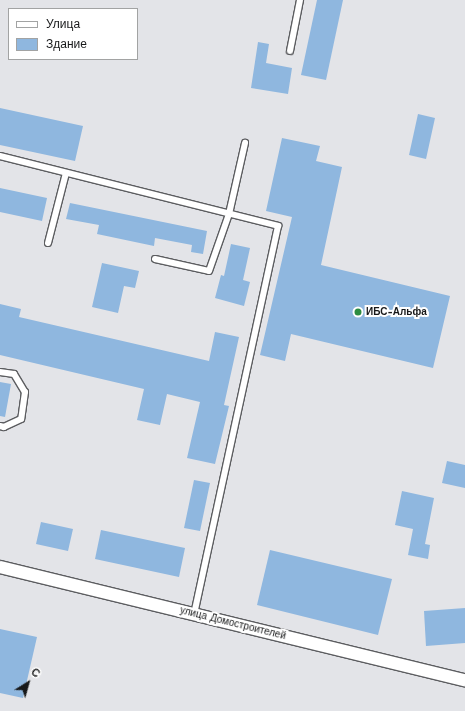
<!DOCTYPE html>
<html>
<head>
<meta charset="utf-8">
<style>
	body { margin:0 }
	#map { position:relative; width:465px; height:711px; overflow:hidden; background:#e3e4e8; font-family:"Work Sans",sans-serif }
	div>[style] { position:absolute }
	.building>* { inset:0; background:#8fb7df }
	.roads { filter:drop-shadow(1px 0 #5c5d60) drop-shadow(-1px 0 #5c5d60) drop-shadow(0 1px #5c5d60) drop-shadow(0 -1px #5c5d60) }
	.lane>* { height:6px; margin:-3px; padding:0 3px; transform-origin:3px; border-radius:3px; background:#fff }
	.street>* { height:12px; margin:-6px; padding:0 6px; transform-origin:6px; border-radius:6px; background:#fff }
	.dots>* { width:11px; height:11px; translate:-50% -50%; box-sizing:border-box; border:2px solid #fff; border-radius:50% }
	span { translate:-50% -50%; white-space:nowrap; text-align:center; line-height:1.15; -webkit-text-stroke:4px #fff; paint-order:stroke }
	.poi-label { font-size:10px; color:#171819; font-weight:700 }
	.left { translate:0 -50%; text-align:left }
	.street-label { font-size:10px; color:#171819 }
	.legend { position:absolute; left:8px; top:8px; width:130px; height:52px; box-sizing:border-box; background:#fff; border:1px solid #a2a3a3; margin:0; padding:5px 7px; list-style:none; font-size:12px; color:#171819 }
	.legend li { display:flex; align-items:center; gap:8px; height:20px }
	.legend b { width:20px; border:1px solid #a2a3a3 }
	.north { position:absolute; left:8px; top:663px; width:40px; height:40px; -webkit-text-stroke:3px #fff; paint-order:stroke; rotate:37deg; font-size:11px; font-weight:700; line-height:16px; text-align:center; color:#171819 }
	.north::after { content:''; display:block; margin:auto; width:14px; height:18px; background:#171819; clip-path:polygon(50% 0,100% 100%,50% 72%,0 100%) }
</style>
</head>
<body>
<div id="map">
	<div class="building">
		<i style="clip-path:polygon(317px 0,343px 0,326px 80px,301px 75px)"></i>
		<i style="clip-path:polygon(258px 42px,269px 44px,266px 63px,292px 68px,288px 94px,251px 88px)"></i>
		<i style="clip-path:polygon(0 108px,83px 126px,75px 161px,0 145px)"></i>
		<i style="clip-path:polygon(418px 114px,435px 118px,426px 159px,409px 155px)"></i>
		<i style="clip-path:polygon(282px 138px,320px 146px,316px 161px,342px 167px,321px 265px,450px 296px,433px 368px,291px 334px,285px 361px,260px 355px,292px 217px,266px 211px)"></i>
		<i style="clip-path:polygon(0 188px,47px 198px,42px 221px,0 212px)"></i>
		<i style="clip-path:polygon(70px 203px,207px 231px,203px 254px,191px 252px,192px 245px,155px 238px,154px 246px,97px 234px,99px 225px,66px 219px)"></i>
		<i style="clip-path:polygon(231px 244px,250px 248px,243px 280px,250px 282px,244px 306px,215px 298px,221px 275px,224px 276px)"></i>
		<i style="clip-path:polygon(102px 263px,139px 271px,135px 288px,124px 286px,118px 313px,92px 307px)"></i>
		<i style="clip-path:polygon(0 304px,21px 309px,19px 317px,209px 361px,215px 332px,239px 337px,224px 405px,229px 406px,215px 464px,187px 458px,200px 402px,167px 394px,160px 425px,137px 420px,144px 389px,0 355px)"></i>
		<i style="clip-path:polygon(0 382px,11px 384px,5px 417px,0 416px)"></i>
		<i style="clip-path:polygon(447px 461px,465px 465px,465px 488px,442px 483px)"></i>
		<i style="clip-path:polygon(194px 480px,210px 483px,200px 531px,184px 528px)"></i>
		<i style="clip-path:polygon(402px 491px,434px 498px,425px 544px,430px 545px,428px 559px,408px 555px,413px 529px,395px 525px)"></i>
		<i style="clip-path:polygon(41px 522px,73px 529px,68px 551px,36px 544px)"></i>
		<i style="clip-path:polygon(101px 530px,185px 548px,179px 577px,95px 559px)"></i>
		<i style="clip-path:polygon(270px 550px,392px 579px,378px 635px,257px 605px)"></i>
		<i style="clip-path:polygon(465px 608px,465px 643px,426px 646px,424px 611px)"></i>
		<i style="clip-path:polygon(0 629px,37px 637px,23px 698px,0 693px)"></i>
	</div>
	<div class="roads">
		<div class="lane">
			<i style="left:290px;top:51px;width:52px;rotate:-78.9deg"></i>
			<i style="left:0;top:156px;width:287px;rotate:14.1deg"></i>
			<i style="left:278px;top:226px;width:397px;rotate:102.2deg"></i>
			<i style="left:48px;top:243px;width:72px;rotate:-75.6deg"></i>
			<i style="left:155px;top:259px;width:55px;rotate:12.5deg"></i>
			<i style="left:209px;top:271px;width:60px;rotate:-70.7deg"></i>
			<i style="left:229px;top:214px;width:73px;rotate:-77.3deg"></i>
			<i style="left:0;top:372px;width:14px;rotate:8deg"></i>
			<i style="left:14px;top:374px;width:21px;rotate:59deg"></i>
			<i style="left:25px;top:392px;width:27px;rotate:98deg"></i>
			<i style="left:21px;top:419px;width:19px;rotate:155deg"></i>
			<i style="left:4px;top:427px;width:4px;rotate:-166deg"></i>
		</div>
		<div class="street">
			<i style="left:0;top:567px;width:479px;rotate:13.7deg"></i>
		</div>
	</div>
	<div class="dots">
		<i style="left:358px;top:312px;background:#2c8c40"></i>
	</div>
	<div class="poi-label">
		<span class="left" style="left:366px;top:312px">ИБС-Альфа</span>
	</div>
	<div class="street-label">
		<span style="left:233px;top:623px;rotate:14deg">улица Домостроителей</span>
	</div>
	<ul class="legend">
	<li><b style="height:5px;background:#fff"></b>Улица</li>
	<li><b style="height:11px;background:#8fb7df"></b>Здание</li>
	</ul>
	<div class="north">С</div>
</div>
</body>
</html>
